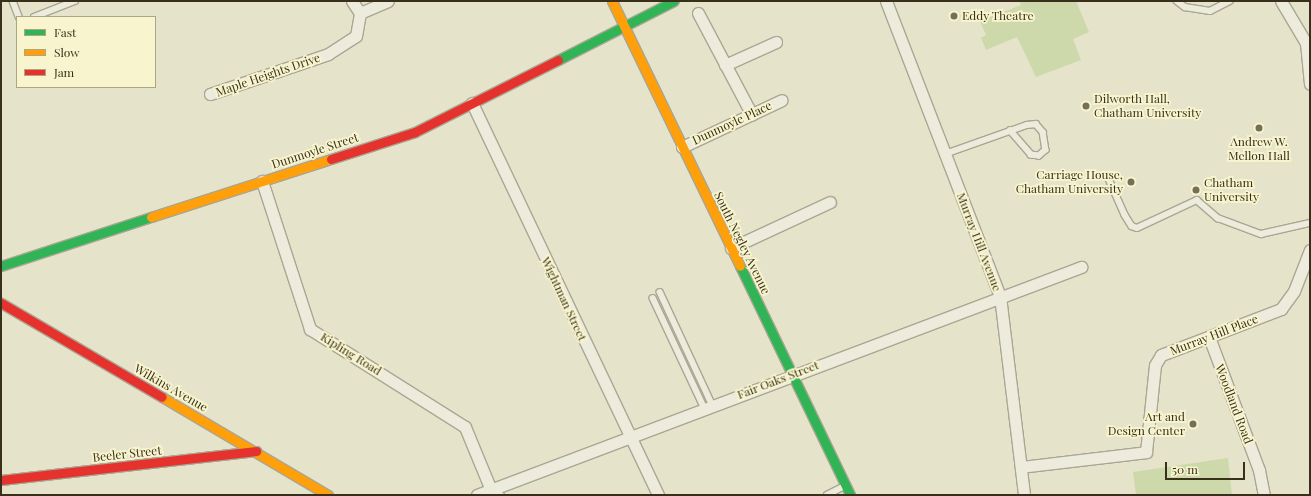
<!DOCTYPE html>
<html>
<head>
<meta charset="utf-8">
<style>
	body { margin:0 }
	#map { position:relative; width:1311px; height:496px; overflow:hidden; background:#e5e3ca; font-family:"Playfair Display",serif }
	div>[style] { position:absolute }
	.green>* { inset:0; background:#ced9ab }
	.roads { filter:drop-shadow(1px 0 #aaa694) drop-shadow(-1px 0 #aaa694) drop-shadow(0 1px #aaa694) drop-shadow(0 -1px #aaa694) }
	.lane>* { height:5.5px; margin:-2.75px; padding:0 2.75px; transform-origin:2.75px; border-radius:2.75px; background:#edecdc }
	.street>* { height:11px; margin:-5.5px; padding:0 5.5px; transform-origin:5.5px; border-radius:5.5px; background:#edecdc }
	.fast>* { height:9px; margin:-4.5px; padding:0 4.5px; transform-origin:4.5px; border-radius:4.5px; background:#30b455 }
	.slow>* { height:9px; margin:-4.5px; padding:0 4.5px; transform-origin:4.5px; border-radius:4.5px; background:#ff9f0a }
	.jam>* { height:9px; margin:-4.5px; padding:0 4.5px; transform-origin:4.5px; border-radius:4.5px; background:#e5322d }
	.dots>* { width:11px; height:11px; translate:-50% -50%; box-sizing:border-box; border:2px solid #f8f5ce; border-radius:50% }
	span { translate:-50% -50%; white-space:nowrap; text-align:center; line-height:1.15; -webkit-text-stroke:3.5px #f8f5ce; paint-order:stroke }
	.poi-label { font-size:12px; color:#39301b }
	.left { translate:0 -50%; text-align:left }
	.right { translate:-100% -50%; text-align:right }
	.street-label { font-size:12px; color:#39301b }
	.frame { position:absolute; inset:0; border:2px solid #39301b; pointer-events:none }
	.legend { position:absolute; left:16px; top:16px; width:140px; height:72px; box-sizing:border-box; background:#f8f5ce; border:1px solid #aca686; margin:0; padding:5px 7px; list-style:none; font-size:12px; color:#39301b }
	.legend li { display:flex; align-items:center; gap:8px; height:20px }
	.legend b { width:20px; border:1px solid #aca686 }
	.scale { position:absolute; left:1165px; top:462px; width:80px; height:18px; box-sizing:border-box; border:2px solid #39301b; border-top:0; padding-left:5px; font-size:12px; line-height:14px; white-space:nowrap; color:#39301b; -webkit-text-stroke:3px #f8f5ce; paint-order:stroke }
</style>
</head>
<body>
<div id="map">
	<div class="green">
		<i style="clip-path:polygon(1019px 1px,1076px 1px,1089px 32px,1073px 39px,1081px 60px,1036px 77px,1017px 37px,986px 50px,981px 38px,986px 35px,980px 21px,1021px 5px)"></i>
		<i style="clip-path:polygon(1228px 458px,1232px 495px,1136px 495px,1133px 472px)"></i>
	</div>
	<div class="roads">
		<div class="lane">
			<i style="left:13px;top:1px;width:17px;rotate:69deg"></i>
			<i style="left:1177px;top:1px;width:10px;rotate:37deg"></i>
			<i style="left:1185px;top:7px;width:25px;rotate:9deg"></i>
			<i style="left:1210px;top:11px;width:22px;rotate:-27deg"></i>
			<i style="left:34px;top:17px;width:44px;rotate:-21.3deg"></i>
			<i style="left:945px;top:154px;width:87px;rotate:-19.5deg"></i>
			<i style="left:1027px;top:125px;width:9px;rotate:-6deg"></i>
			<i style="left:1036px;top:124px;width:11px;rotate:49deg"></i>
			<i style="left:1043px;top:132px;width:18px;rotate:81deg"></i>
			<i style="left:1046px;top:150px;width:9px;rotate:139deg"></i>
			<i style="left:1039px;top:156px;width:8px;rotate:-173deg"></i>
			<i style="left:1031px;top:155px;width:32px;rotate:-131deg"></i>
			<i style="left:1109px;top:179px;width:39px;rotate:66deg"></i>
			<i style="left:1125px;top:215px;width:13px;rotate:58deg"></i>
			<i style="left:1132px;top:226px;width:5px;rotate:22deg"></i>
			<i style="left:1137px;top:228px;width:66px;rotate:-25deg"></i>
			<i style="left:1197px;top:200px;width:28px;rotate:41deg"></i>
			<i style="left:1218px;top:218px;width:46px;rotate:20.4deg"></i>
			<i style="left:1261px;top:234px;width:50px;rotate:-12.7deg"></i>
			<i style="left:660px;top:292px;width:126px;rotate:65.1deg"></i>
			<i style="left:653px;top:298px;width:123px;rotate:64.9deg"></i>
			<i style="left:492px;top:490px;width:10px;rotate:29deg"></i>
			<i style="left:827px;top:495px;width:20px;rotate:-27deg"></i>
		</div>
		<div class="street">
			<i style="left:886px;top:1px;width:316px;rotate:68.9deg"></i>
			<i style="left:1000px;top:296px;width:200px;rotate:83.1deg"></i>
			<i style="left:1281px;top:1px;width:49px;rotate:59.2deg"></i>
			<i style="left:1306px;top:43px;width:41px;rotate:84.4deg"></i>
			<i style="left:360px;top:13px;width:30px;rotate:-23deg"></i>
			<i style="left:698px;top:13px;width:115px;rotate:62.1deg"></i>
			<i style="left:725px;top:65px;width:56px;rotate:-24.3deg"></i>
			<i style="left:210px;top:94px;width:125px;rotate:-18.7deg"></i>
			<i style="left:328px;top:54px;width:33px;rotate:-33deg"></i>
			<i style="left:356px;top:36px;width:23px;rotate:-80deg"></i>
			<i style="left:360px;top:13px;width:14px;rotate:-124deg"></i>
			<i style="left:472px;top:103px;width:434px;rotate:64.6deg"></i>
			<i style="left:682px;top:147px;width:110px;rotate:-25.2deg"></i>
			<i style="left:262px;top:181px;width:156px;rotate:72deg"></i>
			<i style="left:310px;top:329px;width:183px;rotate:32.3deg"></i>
			<i style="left:465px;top:427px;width:68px;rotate:67.6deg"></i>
			<i style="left:731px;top:248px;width:109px;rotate:-24.9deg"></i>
			<i style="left:1209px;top:337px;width:142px;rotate:69.4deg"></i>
			<i style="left:1259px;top:470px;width:25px;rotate:79deg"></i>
			<i style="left:1021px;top:467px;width:126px;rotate:-6.8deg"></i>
			<i style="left:1146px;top:452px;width:87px;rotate:-84.1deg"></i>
			<i style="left:1155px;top:365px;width:12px;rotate:-59deg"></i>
			<i style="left:1161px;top:355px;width:129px;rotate:-21deg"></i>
			<i style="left:1281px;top:309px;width:22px;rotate:-54deg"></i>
			<i style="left:1294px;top:291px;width:44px;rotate:-68.7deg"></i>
			<i style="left:477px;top:495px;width:646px;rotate:-20.68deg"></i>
		</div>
		<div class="fast">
			<i style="left:558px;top:60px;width:130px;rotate:-27deg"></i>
			<i style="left:1px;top:266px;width:158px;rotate:-18.1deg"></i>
			<i style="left:740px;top:266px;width:254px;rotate:64.3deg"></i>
		</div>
		<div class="slow">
			<i style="left:612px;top:1px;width:294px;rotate:64.2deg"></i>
			<i style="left:151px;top:217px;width:189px;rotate:-17.9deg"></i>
			<i style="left:162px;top:397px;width:193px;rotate:30.6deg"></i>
		</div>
		<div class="jam">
			<i style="left:331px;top:159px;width:88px;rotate:-17.8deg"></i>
			<i style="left:415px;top:132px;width:160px;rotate:-26.7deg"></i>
			<i style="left:1px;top:303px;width:186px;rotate:30.3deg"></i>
			<i style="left:1px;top:480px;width:257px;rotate:-6.5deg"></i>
		</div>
	</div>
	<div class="dots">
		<i style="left:954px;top:16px;background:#756f58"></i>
		<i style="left:1086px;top:106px;background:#756f58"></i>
		<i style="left:1259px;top:128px;background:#756f58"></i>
		<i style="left:1131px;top:182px;background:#756f58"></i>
		<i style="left:1196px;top:190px;background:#756f58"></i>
		<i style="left:1193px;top:424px;background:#756f58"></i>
	</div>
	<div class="poi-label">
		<span class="left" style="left:962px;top:16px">Eddy Theatre</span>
		<span class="left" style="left:1094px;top:106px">Dilworth Hall,<br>Chatham University</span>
		<span style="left:1259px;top:149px">Andrew W.<br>Mellon Hall</span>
		<span class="right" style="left:1123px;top:182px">Carriage House,<br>Chatham University</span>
		<span class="left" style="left:1204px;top:190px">Chatham<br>University</span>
		<span class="right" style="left:1185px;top:424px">Art and<br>Design Center</span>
	</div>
	<div class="street-label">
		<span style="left:268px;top:75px;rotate:-19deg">Maple Heights Drive</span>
		<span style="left:732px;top:123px;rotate:-25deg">Dunmoyle Place</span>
		<span style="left:315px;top:151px;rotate:-18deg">Dunmoyle Street</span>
		<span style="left:979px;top:242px;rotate:69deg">Murray Hill Avenue</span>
		<span style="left:742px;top:243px;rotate:64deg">South Negley Avenue</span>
		<span style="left:564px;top:299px;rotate:65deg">Wightman Street</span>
		<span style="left:1214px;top:335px;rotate:-21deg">Murray Hill Place</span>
		<span style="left:351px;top:354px;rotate:32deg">Kipling Road</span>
		<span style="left:778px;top:380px;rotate:-21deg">Fair Oaks Street</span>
		<span style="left:171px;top:388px;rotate:30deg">Wilkins Avenue</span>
		<span style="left:1234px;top:404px;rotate:69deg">Woodland Road</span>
		<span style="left:127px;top:454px;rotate:-6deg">Beeler Street</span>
	</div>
	<div class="frame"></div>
	<ul class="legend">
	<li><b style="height:5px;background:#30b455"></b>Fast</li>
	<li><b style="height:5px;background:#ff9f0a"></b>Slow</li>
	<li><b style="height:5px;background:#e5322d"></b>Jam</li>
	</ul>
	<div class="scale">50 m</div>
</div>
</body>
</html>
